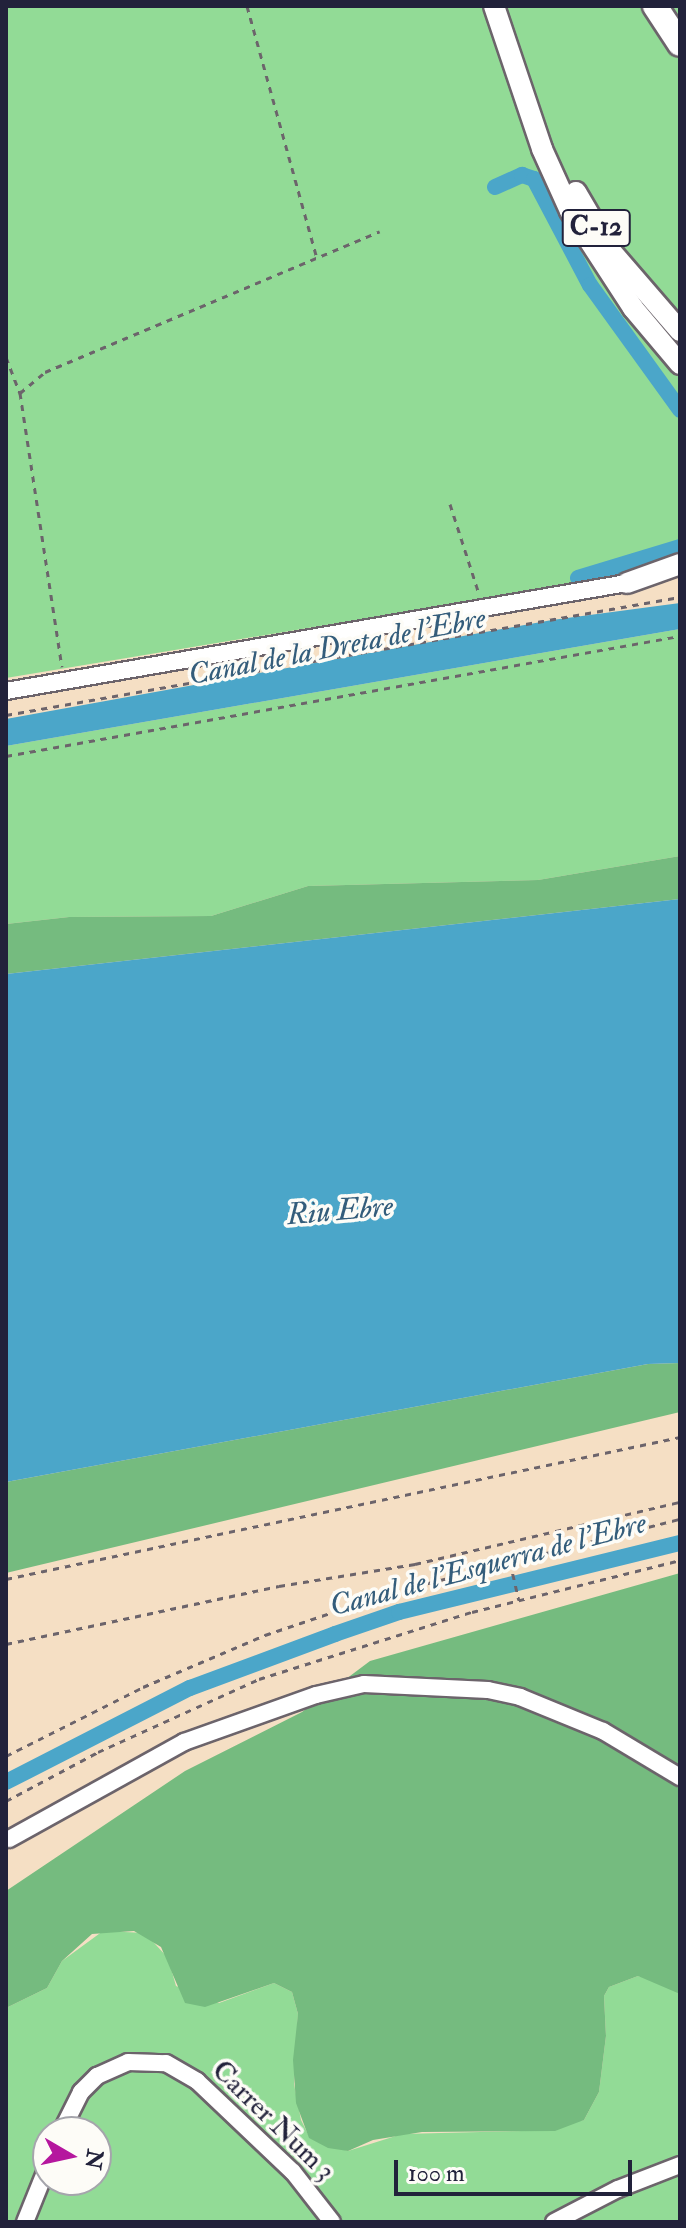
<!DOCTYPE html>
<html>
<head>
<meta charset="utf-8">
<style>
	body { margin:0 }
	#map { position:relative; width:686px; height:2228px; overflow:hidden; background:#f5dfc4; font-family:"IM FELL Double Pica",serif }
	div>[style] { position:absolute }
	.green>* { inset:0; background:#92db96 }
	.forest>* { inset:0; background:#75bb7f }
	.water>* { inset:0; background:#4ba6c9 }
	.canal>* { height:16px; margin:-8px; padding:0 8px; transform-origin:8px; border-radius:8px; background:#4ba6c9 }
	.path>* { height:3px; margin-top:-1.5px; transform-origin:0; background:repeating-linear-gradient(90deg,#6c646b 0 6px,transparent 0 12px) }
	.roads { filter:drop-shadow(2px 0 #6c646b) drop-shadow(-2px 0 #6c646b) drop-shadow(0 2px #6c646b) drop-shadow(0 -2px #6c646b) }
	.minor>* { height:16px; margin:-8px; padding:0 8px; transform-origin:8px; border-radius:8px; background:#fff }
	.major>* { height:20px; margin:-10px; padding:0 10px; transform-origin:10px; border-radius:10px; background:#fff }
	.highway>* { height:24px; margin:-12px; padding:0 12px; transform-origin:12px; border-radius:12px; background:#fff }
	span { translate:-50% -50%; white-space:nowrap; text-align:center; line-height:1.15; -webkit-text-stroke:7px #fdfcf7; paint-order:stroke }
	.shield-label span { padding:2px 6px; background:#fdfcf7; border:2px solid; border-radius:6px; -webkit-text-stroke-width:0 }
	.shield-label { font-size:26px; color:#22223b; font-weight:700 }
	.street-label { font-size:28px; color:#22223b }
	.water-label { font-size:30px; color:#345d7b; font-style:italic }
	.frame { position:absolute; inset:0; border:8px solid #22223b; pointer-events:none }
	.north { position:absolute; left:32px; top:2116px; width:80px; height:80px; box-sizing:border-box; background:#fdfcf7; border:2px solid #a5a5ac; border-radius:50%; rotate:99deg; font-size:22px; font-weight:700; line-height:32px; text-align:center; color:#22223b }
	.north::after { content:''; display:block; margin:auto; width:28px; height:36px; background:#b5179e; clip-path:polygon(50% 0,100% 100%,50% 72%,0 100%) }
	.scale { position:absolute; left:394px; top:2160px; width:238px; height:36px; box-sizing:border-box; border:4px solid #22223b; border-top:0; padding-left:10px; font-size:24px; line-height:28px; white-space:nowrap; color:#22223b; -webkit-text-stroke:6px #fdfcf7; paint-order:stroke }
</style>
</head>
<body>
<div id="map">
	<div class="green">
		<i style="clip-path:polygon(6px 6px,680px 6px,680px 555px,610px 578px,6px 678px)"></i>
		<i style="clip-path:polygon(680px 629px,680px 856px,538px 880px,308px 886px,211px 916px,69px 917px,6px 924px,6px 746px)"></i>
		<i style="clip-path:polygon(evenodd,103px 1931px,145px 1933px,168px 1958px,176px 1986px,219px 2003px,274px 1983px,292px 1992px,298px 2014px,294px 2084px,301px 2120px,310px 2138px,348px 2151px,402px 2134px,523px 2131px,584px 2120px,599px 2092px,606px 2036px,604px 1996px,609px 1987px,638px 1976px,661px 1981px,680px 1994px,680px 2222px,6px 2222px,6px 2008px,47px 1988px,62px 1961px,103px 1931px,48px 2132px,96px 2132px,96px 2180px,48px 2180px,48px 2132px)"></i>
	</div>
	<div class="forest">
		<i style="clip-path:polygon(680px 856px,680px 899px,6px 974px,6px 924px,69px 917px,211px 916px,308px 886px,538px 880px)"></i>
		<i style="clip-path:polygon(680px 1363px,680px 1412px,6px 1573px,6px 1482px,648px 1364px)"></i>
		<i style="clip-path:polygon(680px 1573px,680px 1994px,638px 1976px,609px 1987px,604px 1996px,606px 2036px,599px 2092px,584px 2120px,555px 2131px,422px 2132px,373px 2140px,348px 2151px,328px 2148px,309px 2138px,296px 2103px,293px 2060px,298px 2014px,292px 1992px,274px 1983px,205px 2007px,185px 2003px,161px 1947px,134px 1931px,92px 1934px,62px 1961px,47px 1988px,6px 2008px,6px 1891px,185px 1771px,302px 1712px,370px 1661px)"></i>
	</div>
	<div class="water">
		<i style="clip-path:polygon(680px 603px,680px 629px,6px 746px,6px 719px,552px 620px)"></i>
		<i style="clip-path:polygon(680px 899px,680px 1363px,648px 1364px,6px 1482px,6px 974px)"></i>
	</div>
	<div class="canal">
		<i style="left:495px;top:187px;width:30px;rotate:-24deg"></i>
		<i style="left:522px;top:175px;width:13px;rotate:18deg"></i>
		<i style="left:534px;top:179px;width:120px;rotate:62.2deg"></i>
		<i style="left:590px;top:285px;width:154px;rotate:54.2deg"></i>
		<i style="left:578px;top:578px;width:107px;rotate:-16.9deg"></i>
		<i style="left:6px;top:1782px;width:207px;rotate:-27.1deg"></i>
		<i style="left:190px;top:1688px;width:155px;rotate:-20.4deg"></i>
		<i style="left:335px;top:1634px;width:68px;rotate:-19deg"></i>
		<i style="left:399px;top:1612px;width:289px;rotate:-13.8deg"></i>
	</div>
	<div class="path">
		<i style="left:247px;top:6px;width:262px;rotate:74.5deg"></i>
		<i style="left:6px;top:357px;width:39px;rotate:69deg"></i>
		<i style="left:20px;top:393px;width:277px;rotate:81.3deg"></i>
		<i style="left:20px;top:393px;width:33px;rotate:-40deg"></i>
		<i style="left:45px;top:372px;width:363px;rotate:-22.8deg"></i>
		<i style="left:450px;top:504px;width:95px;rotate:72.1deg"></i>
		<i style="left:6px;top:715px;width:684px;rotate:-9.93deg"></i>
		<i style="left:6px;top:756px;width:685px;rotate:-10.1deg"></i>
		<i style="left:510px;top:1562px;width:39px;rotate:77deg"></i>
		<i style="left:6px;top:1579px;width:689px;rotate:-11.9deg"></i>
		<i style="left:6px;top:1644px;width:279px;rotate:-12deg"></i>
		<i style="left:279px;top:1586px;width:138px;rotate:-9.2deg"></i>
		<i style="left:415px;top:1564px;width:272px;rotate:-13.2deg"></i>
		<i style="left:6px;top:1756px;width:153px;rotate:-26.7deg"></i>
		<i style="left:143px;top:1687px;width:133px;rotate:-23.1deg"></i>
		<i style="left:265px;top:1635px;width:135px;rotate:-18.6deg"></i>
		<i style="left:393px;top:1592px;width:296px;rotate:-14.3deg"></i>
		<i style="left:6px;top:1801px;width:104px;rotate:-28deg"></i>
		<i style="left:98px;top:1752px;width:177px;rotate:-24.4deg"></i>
		<i style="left:259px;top:1679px;width:223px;rotate:-17.5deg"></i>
		<i style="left:472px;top:1612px;width:214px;rotate:-14deg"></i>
	</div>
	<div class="roads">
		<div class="minor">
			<i style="left:6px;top:691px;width:630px;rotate:-9.87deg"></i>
			<i style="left:9px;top:1839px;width:200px;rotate:-29deg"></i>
			<i style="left:184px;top:1742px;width:140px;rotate:-19.6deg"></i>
			<i style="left:316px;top:1695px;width:49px;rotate:-12.9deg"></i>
			<i style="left:364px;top:1684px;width:124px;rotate:2.8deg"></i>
			<i style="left:488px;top:1690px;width:33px;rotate:12deg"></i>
			<i style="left:520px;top:1697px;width:90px;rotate:22.3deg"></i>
			<i style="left:603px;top:1731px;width:90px;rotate:30.9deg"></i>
			<i style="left:61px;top:2132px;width:45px;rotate:-63.4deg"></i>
			<i style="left:81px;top:2092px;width:23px;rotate:-45deg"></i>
			<i style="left:97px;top:2076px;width:34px;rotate:-24deg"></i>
			<i style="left:128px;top:2062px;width:38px;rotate:2deg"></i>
			<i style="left:166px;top:2063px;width:36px;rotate:30deg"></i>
			<i style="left:197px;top:2081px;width:132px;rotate:43.5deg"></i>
			<i style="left:293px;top:2172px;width:63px;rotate:52deg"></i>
			<i style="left:25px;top:2222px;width:61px;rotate:-68deg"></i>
			<i style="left:554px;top:2222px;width:72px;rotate:-27.3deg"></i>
			<i style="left:618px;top:2189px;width:66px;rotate:-21.2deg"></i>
		</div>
		<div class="major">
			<i style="left:494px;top:6px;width:151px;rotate:71.4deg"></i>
			<i style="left:542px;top:149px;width:68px;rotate:65.7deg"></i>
			<i style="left:570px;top:211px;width:116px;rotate:57deg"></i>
			<i style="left:633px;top:308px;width:73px;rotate:50deg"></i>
			<i style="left:576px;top:192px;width:67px;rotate:59.6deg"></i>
			<i style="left:610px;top:250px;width:107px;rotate:49.2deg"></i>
			<i style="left:627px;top:583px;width:56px;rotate:-19.7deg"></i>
		</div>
		<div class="highway">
			<i style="left:655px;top:6px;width:45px;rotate:56.7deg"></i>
		</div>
	</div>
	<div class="shield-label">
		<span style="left:596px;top:228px">C-12</span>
	</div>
	<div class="street-label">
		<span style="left:273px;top:2121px;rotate:44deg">Carrer Num 3</span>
	</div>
	<div class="water-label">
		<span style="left:337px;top:647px;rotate:-11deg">Canal de la Dreta de l'Ebre</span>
		<span style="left:340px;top:1211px;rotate:-5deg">Riu Ebre</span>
		<span style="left:488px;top:1565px;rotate:-15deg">Canal de l'Esquerra de l'Ebre</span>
	</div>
	<div class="frame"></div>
	<div class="north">N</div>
	<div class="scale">100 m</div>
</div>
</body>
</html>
